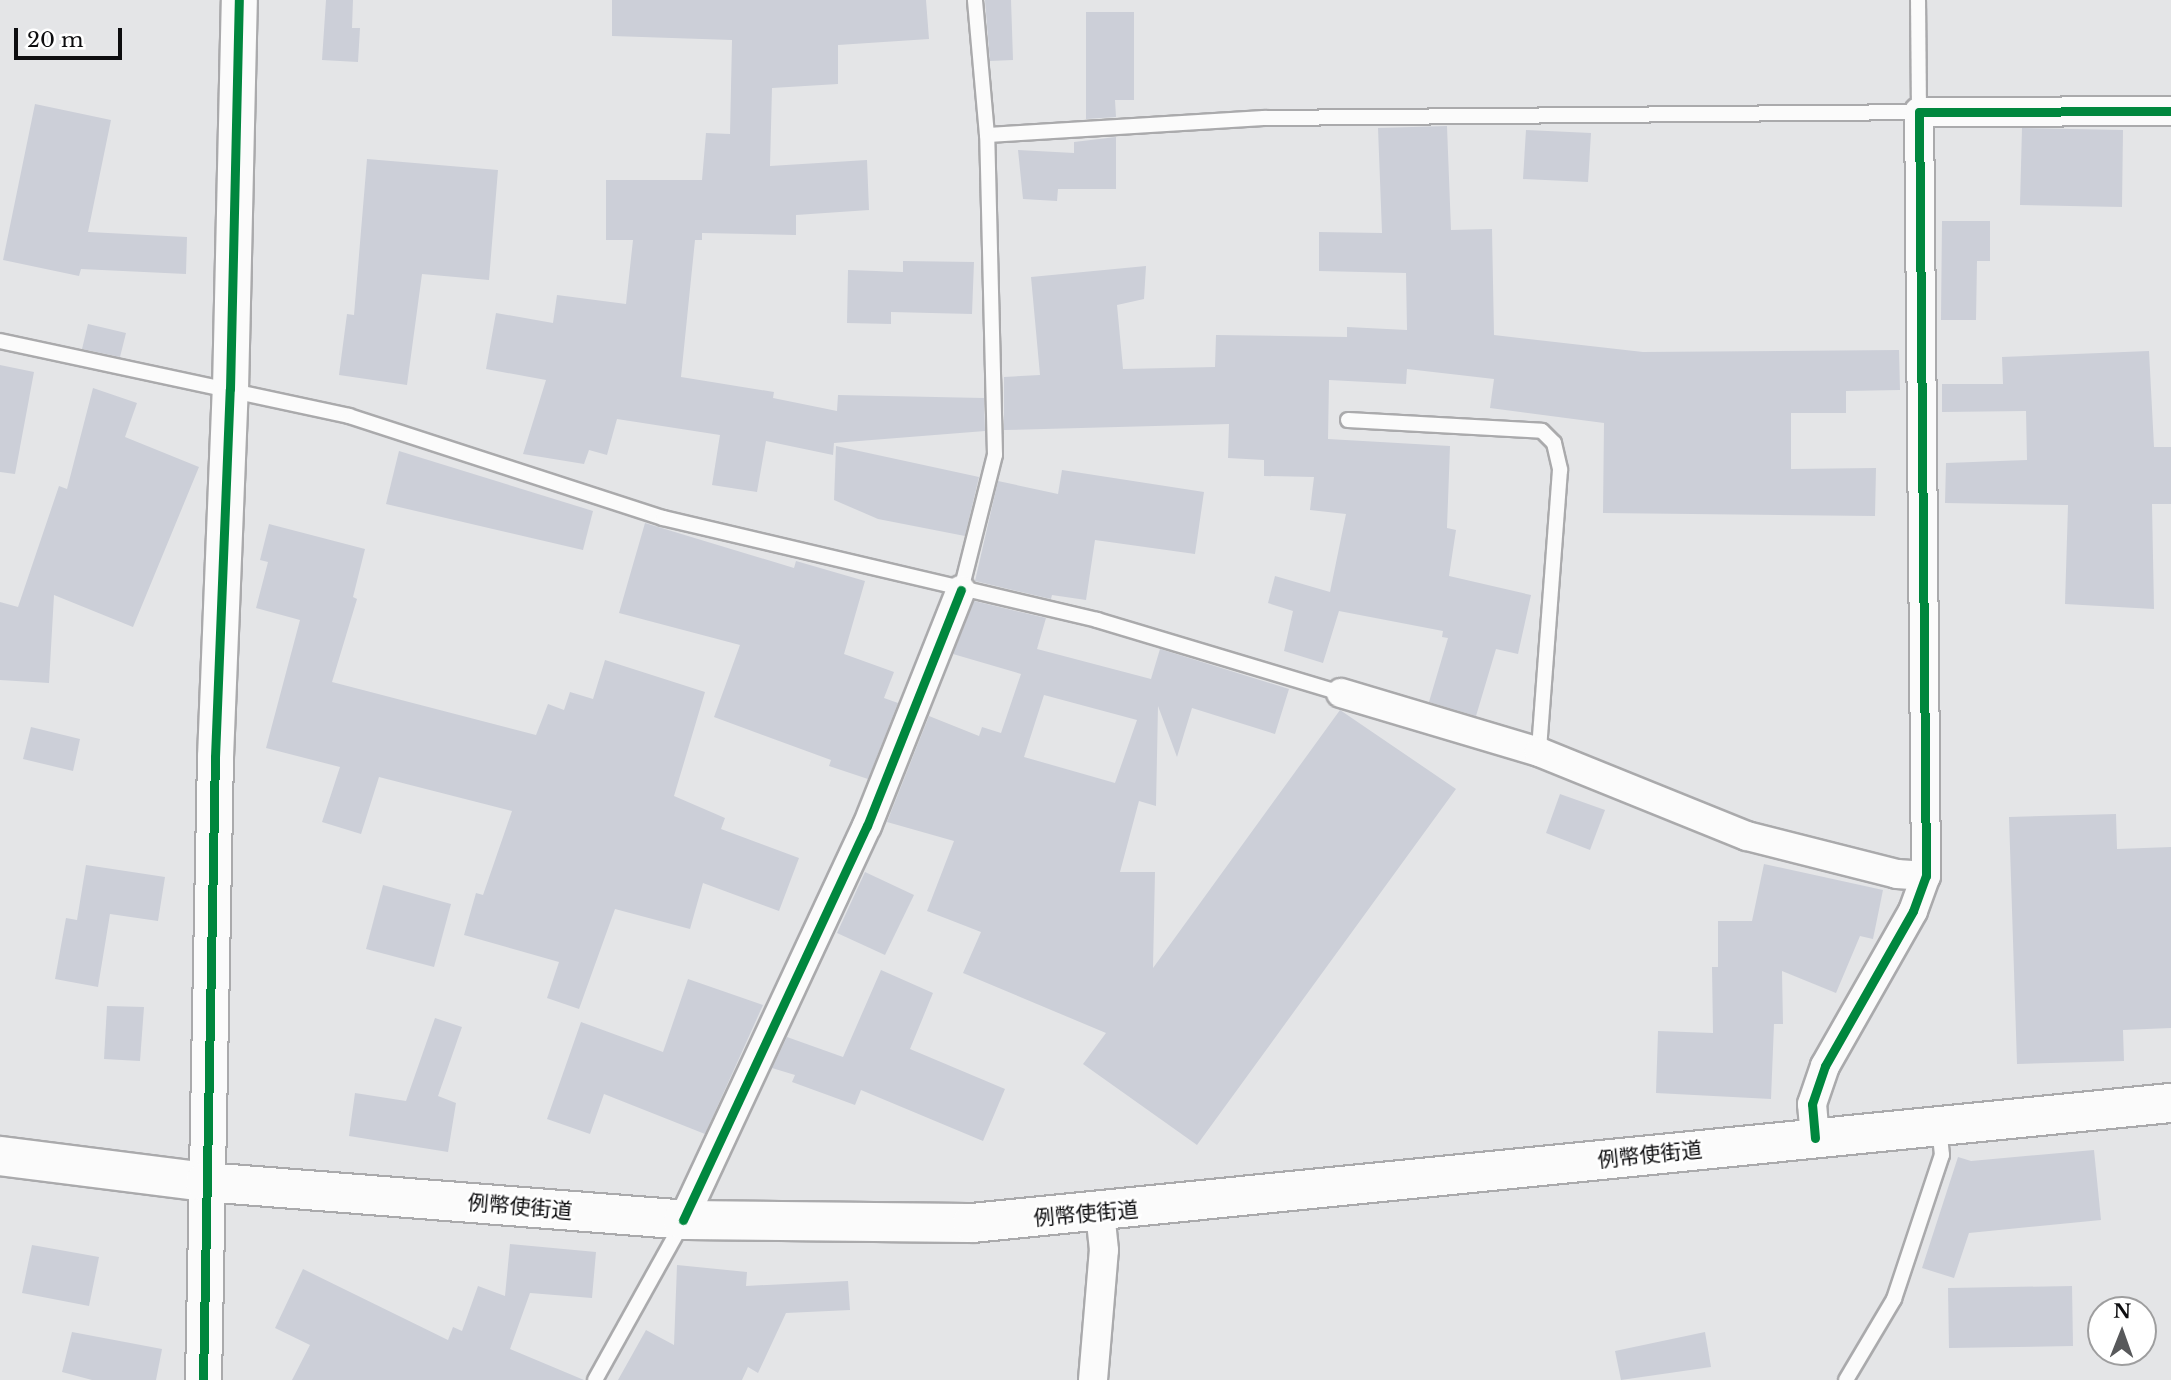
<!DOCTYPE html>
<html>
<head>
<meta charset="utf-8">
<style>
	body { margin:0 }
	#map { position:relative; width:2171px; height:1380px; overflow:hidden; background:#e4e5e7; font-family:"Libre Baskerville","Noto Sans JP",serif }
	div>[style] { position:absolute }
	.building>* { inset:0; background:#cccfd8 }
	.roads { filter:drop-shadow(2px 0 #aaaaac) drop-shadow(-2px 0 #aaaaac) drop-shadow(0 2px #aaaaac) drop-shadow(0 -2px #aaaaac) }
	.service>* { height:14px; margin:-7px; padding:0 7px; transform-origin:7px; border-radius:7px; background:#fbfbfb }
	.minor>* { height:28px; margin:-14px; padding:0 14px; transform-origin:14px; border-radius:14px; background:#fbfbfb }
	.tertiary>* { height:35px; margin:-17.5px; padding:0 17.5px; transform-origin:17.5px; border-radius:17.5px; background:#fbfbfb }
	.primary>* { height:38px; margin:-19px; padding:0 19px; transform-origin:19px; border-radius:19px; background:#fbfbfb }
	.cycleway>* { height:9px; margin:-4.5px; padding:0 4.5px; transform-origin:4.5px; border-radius:4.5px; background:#00873e }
	span { translate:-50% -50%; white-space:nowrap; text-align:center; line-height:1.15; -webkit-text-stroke:5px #fff; paint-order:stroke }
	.street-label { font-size:21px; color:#0d0d0f }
	.north { position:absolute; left:2087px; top:1296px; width:70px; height:70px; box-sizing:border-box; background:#fff; border:2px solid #9e9e9f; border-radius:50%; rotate:1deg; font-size:19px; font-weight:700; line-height:28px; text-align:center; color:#0d0d0f }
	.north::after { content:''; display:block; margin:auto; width:24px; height:32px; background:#58595b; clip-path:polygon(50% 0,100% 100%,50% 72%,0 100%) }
	.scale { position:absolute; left:14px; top:28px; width:108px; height:32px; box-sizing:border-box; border:4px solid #0d0d0f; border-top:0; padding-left:9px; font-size:21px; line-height:24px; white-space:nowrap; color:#0d0d0f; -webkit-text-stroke:5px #fff; paint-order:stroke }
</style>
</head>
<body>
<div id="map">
	<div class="building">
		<i style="clip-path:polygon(326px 0,353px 0,352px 28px,360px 28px,358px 62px,322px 60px)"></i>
		<i style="clip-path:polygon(612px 0,926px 0,929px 39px,838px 45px,838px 84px,772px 88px,770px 166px,867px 160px,869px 210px,796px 215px,796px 235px,702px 233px,702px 240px,695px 240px,681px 377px,774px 392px,773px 398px,837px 411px,838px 395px,984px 398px,985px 431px,834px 443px,833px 455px,766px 441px,757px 492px,712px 485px,720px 435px,617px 419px,607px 455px,589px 450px,584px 464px,523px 454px,546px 380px,486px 369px,496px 313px,553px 323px,557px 295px,626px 304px,633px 240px,606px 240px,606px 180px,702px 180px,706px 133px,730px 134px,732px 40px,612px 36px)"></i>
		<i style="clip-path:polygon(985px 0,1011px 0,1013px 60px,990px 61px)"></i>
		<i style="clip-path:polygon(1086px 12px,1134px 12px,1134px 100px,1115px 100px,1116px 117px,1086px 119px)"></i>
		<i style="clip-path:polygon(35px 104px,111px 120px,88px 232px,187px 237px,186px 274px,81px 269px,79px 276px,3px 260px)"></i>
		<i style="clip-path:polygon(1447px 126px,1451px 230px,1492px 229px,1494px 335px,1643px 352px,1899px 350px,1900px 390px,1846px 391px,1846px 413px,1791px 413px,1791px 469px,1876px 468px,1875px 516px,1603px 513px,1604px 423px,1490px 408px,1494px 379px,1407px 369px,1406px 384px,1329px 380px,1328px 439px,1450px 446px,1447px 528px,1456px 530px,1449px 576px,1531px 595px,1518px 654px,1496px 649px,1476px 716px,1429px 702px,1448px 638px,1442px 637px,1443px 631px,1339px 611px,1323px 663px,1284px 651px,1293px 611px,1268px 603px,1275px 576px,1330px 592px,1346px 514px,1310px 510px,1314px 477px,1264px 476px,1264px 460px,1228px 458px,1229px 424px,1004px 430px,1004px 377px,1040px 375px,1031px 277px,1146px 266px,1144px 299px,1117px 305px,1123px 369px,1215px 367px,1216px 335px,1347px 337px,1347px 327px,1407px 330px,1406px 273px,1319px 271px,1319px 232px,1382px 233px,1378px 128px)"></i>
		<i style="clip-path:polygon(2022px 128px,2123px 130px,2122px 207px,2020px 205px)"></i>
		<i style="clip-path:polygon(1526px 130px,1591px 133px,1588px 182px,1523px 179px)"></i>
		<i style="clip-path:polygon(1116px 137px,1116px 189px,1058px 189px,1057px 201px,1023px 199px,1018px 150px,1074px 153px,1074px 142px)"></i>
		<i style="clip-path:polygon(367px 159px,498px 170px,489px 280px,422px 274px,407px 385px,339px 375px,347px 314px,354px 315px)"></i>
		<i style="clip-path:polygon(1942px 221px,1990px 221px,1990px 261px,1977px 261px,1976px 320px,1941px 320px)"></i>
		<i style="clip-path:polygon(903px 261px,974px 262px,972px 314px,891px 312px,891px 324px,847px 323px,848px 270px,903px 272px)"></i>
		<i style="clip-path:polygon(88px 324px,126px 333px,120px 357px,82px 349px)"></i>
		<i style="clip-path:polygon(2149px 351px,2154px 447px,2171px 447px,2171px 504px,2152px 504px,2154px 609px,2065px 604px,2068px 505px,1945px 503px,1946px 463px,2027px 460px,2026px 411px,1942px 412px,1942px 384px,2003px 384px,2002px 357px)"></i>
		<i style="clip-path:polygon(0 365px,34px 372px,15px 474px,0 472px)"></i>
		<i style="clip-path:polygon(93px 388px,137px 403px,125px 437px,199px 467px,133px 627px,54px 595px,49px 683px,0 680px,0 602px,18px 607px,59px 486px,67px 489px)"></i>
		<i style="clip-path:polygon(836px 446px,979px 477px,965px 536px,878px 519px,834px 500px)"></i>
		<i style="clip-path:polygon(399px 451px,593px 511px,583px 550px,386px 504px)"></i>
		<i style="clip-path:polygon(1062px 470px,1204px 492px,1195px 554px,1095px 540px,1086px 600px,1052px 595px,1051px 599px,975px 581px,998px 481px,1058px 494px)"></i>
		<i style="clip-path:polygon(645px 523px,794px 568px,796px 561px,865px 581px,844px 654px,894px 672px,884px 698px,898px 703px,868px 779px,829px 766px,831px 760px,714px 717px,740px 645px,619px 613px)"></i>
		<i style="clip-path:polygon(269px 524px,365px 549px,353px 597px,357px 599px,332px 682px,536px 735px,548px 704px,564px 710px,570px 692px,593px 699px,605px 660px,705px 692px,674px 796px,725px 818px,721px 829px,799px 858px,779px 911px,703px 883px,690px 929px,615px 909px,579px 1009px,547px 998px,559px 962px,464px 935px,476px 893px,483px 895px,512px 811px,379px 777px,361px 834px,322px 822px,340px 767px,266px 748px,300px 620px,256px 608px,268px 562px,260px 560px)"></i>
		<i style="clip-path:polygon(evenodd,974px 601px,1046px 618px,1037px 649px,1151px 679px,1160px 649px,1289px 689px,1275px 734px,1192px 708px,1177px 757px,1158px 706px,1156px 806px,1139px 801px,1120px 872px,1155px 872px,1153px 968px,1340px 710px,1456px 789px,1197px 1145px,1083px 1064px,1106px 1033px,963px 973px,981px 932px,927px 911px,954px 841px,887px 822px,929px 716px,979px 736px,982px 727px,1001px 733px,1021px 674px,953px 654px,974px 601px,1044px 695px,1137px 720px,1115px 783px,1024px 757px,1044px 695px)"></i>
		<i style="clip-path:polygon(31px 727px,80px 739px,73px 771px,23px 759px)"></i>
		<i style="clip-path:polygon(1560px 794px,1605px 810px,1590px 850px,1546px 833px)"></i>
		<i style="clip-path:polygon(2116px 814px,2117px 849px,2171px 847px,2171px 1028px,2123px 1030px,2124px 1061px,2017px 1064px,2009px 817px)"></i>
		<i style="clip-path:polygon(1764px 864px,1883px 890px,1873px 939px,1860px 936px,1836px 993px,1782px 971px,1783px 1024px,1774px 1024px,1771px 1099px,1656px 1093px,1658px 1031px,1713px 1033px,1712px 967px,1718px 967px,1718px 921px,1752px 921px)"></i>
		<i style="clip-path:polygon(86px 865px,165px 877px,158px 921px,110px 914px,98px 987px,55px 979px,66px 918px,77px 920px)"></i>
		<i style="clip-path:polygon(865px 872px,914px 895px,885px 955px,837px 933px)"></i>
		<i style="clip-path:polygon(383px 885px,451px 904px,434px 967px,366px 949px)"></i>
		<i style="clip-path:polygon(881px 970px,933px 993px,910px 1049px,1005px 1089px,983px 1141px,861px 1090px,855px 1105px,792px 1082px,795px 1075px,772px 1068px,787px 1037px,843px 1057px)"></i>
		<i style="clip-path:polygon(688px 979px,763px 1005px,705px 1134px,604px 1094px,590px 1134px,547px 1119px,581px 1022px,663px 1052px)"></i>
		<i style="clip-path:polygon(107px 1006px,144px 1007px,140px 1061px,104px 1059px)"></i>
		<i style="clip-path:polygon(435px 1018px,462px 1027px,438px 1096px,456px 1103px,448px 1152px,349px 1136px,355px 1093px,406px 1101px)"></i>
		<i style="clip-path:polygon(2094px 1150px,2101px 1220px,1969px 1233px,1954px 1278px,1922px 1268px,1958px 1157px,1971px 1161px)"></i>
		<i style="clip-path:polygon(510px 1244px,596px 1252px,592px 1298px,530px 1293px,510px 1349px,584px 1380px,292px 1380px,310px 1345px,275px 1328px,303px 1269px,448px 1340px,453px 1327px,462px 1331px,478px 1286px,505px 1296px)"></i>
		<i style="clip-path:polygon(32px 1245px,99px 1257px,89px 1306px,22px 1293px)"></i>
		<i style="clip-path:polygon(677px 1265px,747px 1272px,746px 1286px,848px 1281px,850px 1310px,786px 1313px,758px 1373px,748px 1367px,742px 1380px,618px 1380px,646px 1330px,674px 1345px)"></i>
		<i style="clip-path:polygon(2072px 1286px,2073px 1346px,1949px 1348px,1948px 1288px)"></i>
		<i style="clip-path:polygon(72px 1332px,162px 1349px,156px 1380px,92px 1380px,62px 1372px)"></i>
		<i style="clip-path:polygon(1705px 1332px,1711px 1367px,1621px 1380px,1615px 1351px)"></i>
	</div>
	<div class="roads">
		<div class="service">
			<i style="left:987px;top:135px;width:278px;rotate:-3.5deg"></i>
			<i style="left:1264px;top:118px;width:655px;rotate:-0.52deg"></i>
			<i style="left:1919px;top:112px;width:112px;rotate:-90.5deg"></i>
			<i style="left:0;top:341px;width:357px;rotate:12.1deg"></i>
			<i style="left:349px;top:416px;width:330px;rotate:18deg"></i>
			<i style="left:663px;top:518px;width:446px;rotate:13.2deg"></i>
			<i style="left:1097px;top:620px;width:255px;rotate:16.7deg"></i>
			<i style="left:1348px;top:420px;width:194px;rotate:3.2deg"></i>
			<i style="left:1542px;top:431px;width:17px;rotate:45deg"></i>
			<i style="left:1554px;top:443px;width:28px;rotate:77deg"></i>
			<i style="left:1560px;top:470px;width:283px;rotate:94.3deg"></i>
			<i style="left:961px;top:590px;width:139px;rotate:-75.9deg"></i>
			<i style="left:995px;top:455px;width:320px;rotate:-91.4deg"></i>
			<i style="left:987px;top:135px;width:136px;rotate:-95.1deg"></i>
			<i style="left:595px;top:1380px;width:181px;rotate:-60.9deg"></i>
			<i style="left:1846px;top:1380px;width:94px;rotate:-59.3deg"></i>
			<i style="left:1894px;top:1299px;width:152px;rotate:-71.6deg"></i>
			<i style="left:1942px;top:1155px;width:27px;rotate:-96deg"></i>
		</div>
		<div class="minor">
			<i style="left:1341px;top:693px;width:207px;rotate:16.6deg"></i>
			<i style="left:1539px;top:752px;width:224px;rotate:22deg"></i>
			<i style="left:1747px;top:836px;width:155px;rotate:14.2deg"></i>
			<i style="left:1897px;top:874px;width:29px;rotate:4deg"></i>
			<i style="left:1815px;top:1138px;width:34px;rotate:-95deg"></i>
			<i style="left:1812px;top:1104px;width:40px;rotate:-71.1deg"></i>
			<i style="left:1825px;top:1066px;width:178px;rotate:-60.4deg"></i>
			<i style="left:1913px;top:911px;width:37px;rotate:-70deg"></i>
			<i style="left:1926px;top:876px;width:764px;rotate:-90.52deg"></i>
			<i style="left:1919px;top:112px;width:252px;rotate:-0.2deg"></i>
			<i style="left:683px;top:1220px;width:435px;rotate:-65deg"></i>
			<i style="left:867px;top:826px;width:254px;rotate:-68.3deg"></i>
			<i style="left:1093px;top:1380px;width:130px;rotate:-85.2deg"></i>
			<i style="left:1104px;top:1250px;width:37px;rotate:-96deg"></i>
		</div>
		<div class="tertiary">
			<i style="left:203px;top:1380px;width:623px;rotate:-88.9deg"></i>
			<i style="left:215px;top:757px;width:368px;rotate:-87.7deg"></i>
			<i style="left:230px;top:389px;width:389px;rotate:-88.7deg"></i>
		</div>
		<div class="primary">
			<i style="left:0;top:1156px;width:207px;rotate:7.2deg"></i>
			<i style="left:205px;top:1182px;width:480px;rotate:4.5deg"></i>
			<i style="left:683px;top:1220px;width:289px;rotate:0.6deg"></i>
			<i style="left:972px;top:1223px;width:1205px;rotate:-5.72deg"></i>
		</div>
	</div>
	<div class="cycleway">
		<i style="left:1815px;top:1138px;width:34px;rotate:-95deg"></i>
		<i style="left:1812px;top:1104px;width:40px;rotate:-71.1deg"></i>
		<i style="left:1825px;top:1066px;width:178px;rotate:-60.4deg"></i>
		<i style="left:1913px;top:911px;width:37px;rotate:-70deg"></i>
		<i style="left:1926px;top:876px;width:764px;rotate:-90.52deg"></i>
		<i style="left:1919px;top:112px;width:252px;rotate:-0.2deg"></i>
		<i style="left:683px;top:1220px;width:435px;rotate:-65deg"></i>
		<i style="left:867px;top:826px;width:254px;rotate:-68.3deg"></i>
		<i style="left:203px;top:1380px;width:623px;rotate:-88.9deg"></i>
		<i style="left:215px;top:757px;width:368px;rotate:-87.7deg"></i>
		<i style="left:230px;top:389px;width:389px;rotate:-88.7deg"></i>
	</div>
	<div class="street-label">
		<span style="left:1650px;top:1155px;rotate:-6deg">例幣使街道</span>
		<span style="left:520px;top:1207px;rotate:5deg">例幣使街道</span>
		<span style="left:1086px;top:1214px;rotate:-5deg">例幣使街道</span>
	</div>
	<div class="north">N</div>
	<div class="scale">20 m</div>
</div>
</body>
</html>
